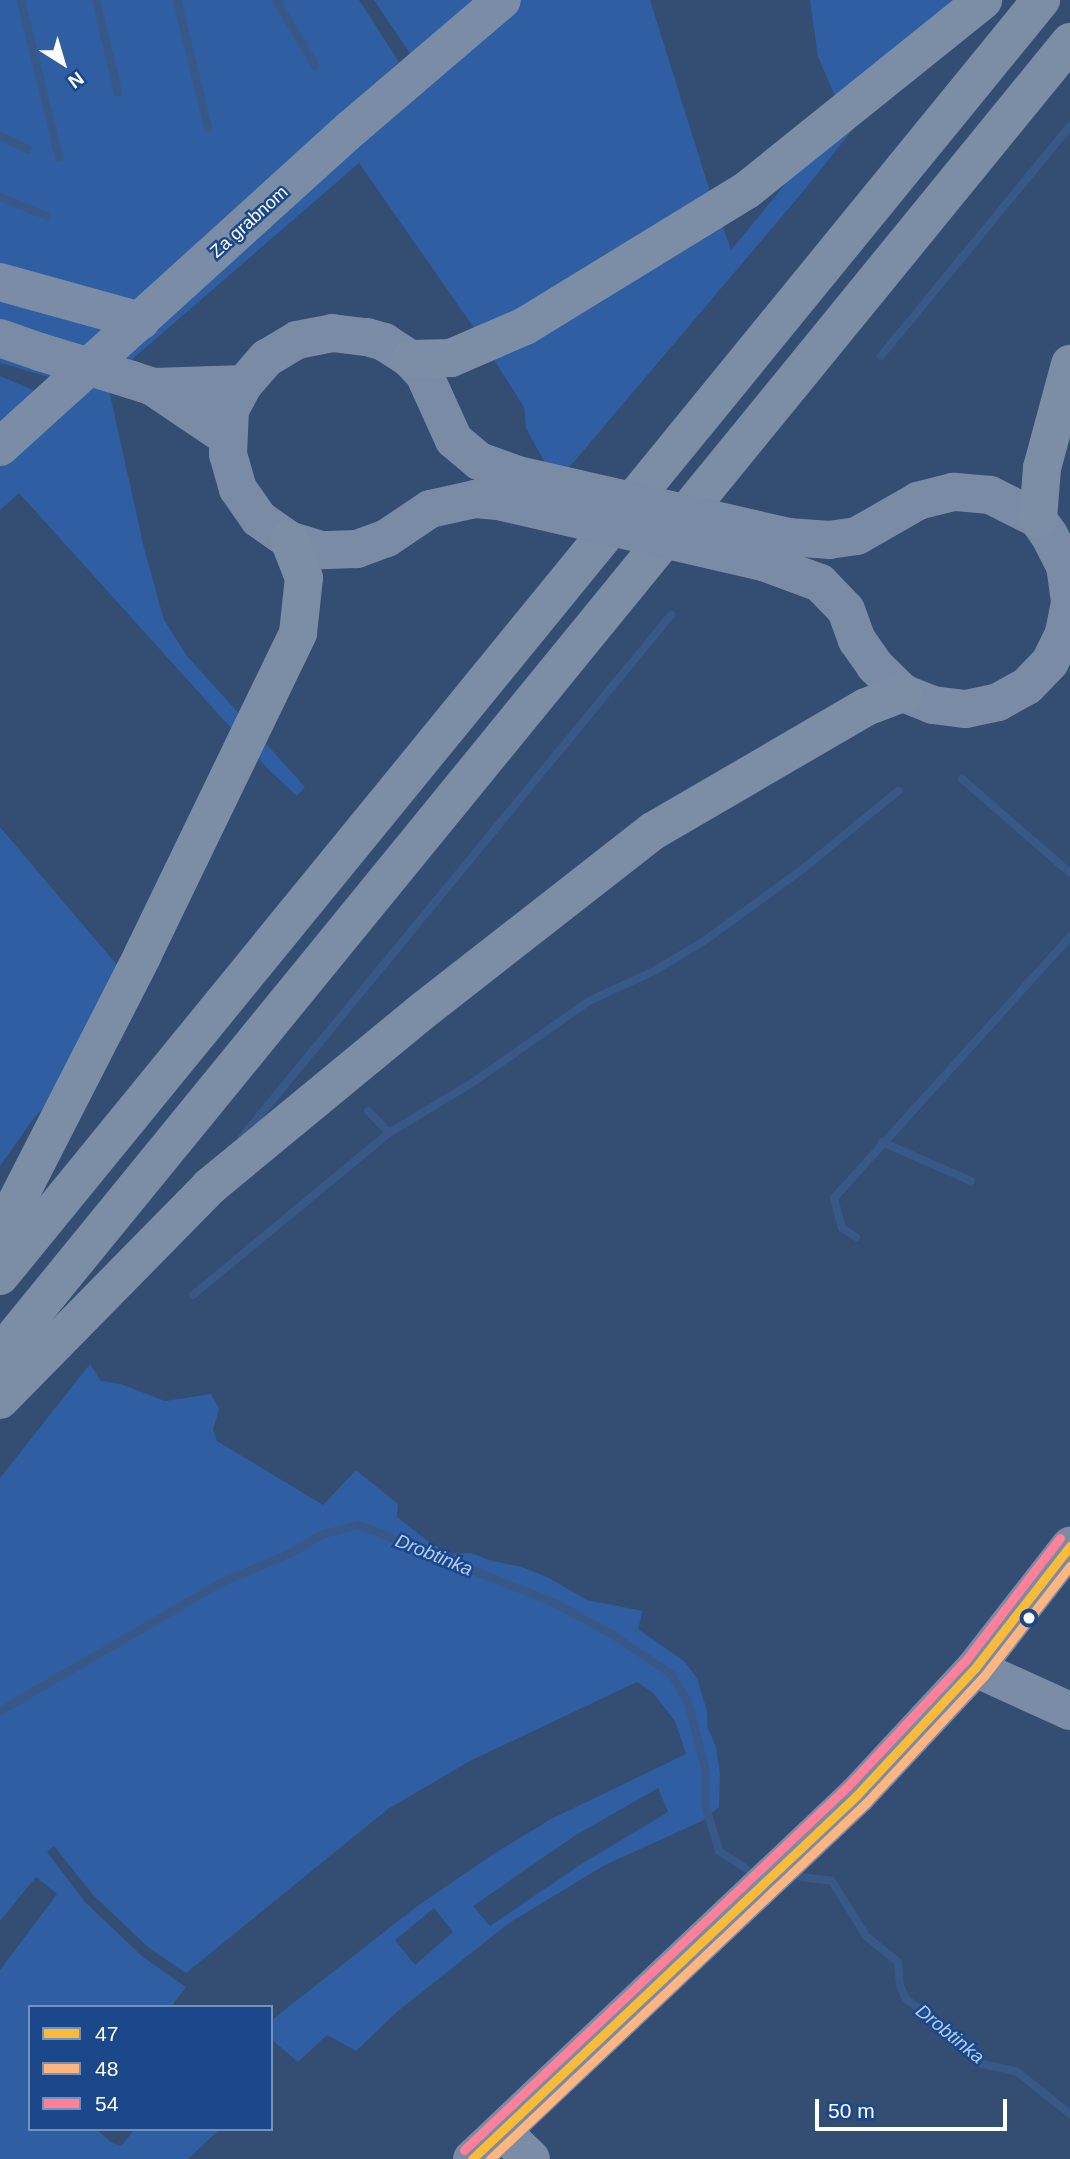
<!DOCTYPE html>
<html>
<head>
<meta charset="utf-8">
<style>
	body { margin:0 }
	#map { position:relative; width:1070px; height:2159px; overflow:hidden; background:#344d72; font-family:Helvetica,sans-serif }
	div>[style] { position:absolute }
	.green>* { inset:0; background:#2f5ea2 }
	.stream>* { height:8px; margin:-4px; padding:0 4px; transform-origin:4px; border-radius:4px; background:#385888 }
	.minor>* { height:38px; margin:-19px; padding:0 19px; transform-origin:19px; border-radius:19px; background:#7b8da6 }
	.major>* { height:38px; margin:-19px; padding:0 19px; transform-origin:19px; border-radius:19px; background:#7a8ba5 }
	.highway>* { height:38px; margin:-19px; padding:0 19px; transform-origin:19px; border-radius:19px; background:#7c8ea5 }
	.major-bridge>* { height:38px; margin:-19px; padding:0 19px; transform-origin:19px; border-radius:19px; background:#7a8ba5 }
	.bus-1>* { height:9px; margin:-4.5px; padding:0 4.5px; transform-origin:4.5px; border-radius:4.5px; background:#fbbb3a }
	.bus-2>* { height:9px; margin:-4.5px; padding:0 4.5px; transform-origin:4.5px; border-radius:4.5px; background:#ffb580 }
	.bus-3>* { height:9px; margin:-4.5px; padding:0 4.5px; transform-origin:4.5px; border-radius:4.5px; background:#ff8098 }
	.dots>* { width:19px; height:19px; translate:-50% -50%; box-sizing:border-box; border:4px solid #1b488b; border-radius:50% }
	span { translate:-50% -50%; white-space:nowrap; text-align:center; line-height:1.15; -webkit-text-stroke:5px #1b488b; paint-order:stroke }
	.street-label { font-size:18px; color:#fff }
	.water-label { font-size:19px; color:#b1cdf4; font-style:italic }
	.legend { position:absolute; left:28px; top:2005px; width:245px; height:126px; box-sizing:border-box; background:#1b488b; border:2px solid #7691b9; margin:0; padding:9px 12px; list-style:none; font-size:21px; color:#fff }
	.legend li { display:flex; align-items:center; gap:14px; height:35px }
	.legend b { width:35px; border:2px solid #7691b9 }
	.north { position:absolute; left:28px; top:28px; width:70px; height:70px; -webkit-text-stroke:5px #1b488b; paint-order:stroke; rotate:143deg; font-size:19px; font-weight:700; line-height:28px; text-align:center; color:#fff }
	.north::after { content:''; display:block; margin:auto; width:24px; height:32px; background:#fff; clip-path:polygon(50% 0,100% 100%,50% 72%,0 100%) }
	.scale { position:absolute; left:815px; top:2099px; width:192px; height:32px; box-sizing:border-box; border:4px solid #fff; border-top:0; padding-left:9px; font-size:21px; line-height:24px; white-space:nowrap; color:#fff; -webkit-text-stroke:5px #1b488b; paint-order:stroke }
</style>
</head>
<body>
<div id="map">
	<div class="green">
		<i style="clip-path:polygon(0 0,359px 0,399px 62px,59px 380px,0 363px)"></i>
		<i style="clip-path:polygon(374px 0,491px 0,411px 55px)"></i>
		<i style="clip-path:polygon(516px 0,650px 0,708px 185px,731px 250px,843px 114px,818px 57px,810px 0,956px 0,806px 188px,556px 483px,526px 428px,524px 407px,472px 325px,359px 163px,107px 381px,144px 548px,164px 620px,187px 656px,305px 787px,297px 796px,268px 769px,19px 493px,0 510px,0 462px)"></i>
		<i style="clip-path:polygon(0 376px,40px 393px,0 435px)"></i>
		<i style="clip-path:polygon(0 827px,128px 978px,68px 1080px,34px 1118px,0 1166px)"></i>
		<i style="clip-path:polygon(evenodd,90px 1364px,101px 1381px,121px 1384px,165px 1401px,211px 1394px,219px 1409px,213px 1430px,217px 1441px,323px 1505px,356px 1470px,398px 1504px,397px 1517px,429px 1542px,451px 1554px,471px 1553px,492px 1561px,522px 1567px,549px 1578px,587px 1600px,643px 1611px,638px 1629px,684px 1661px,697px 1678px,707px 1711px,707px 1726px,716px 1747px,720px 1773px,719px 1807px,702px 1821px,605px 1865px,509px 1923px,398px 2011px,356px 2051px,327px 2035px,298px 2062px,271px 2039px,271px 2021px,287px 2008px,416px 1907px,492px 1855px,551px 1819px,686px 1754px,675px 1721px,653px 1693px,637px 1682px,470px 1761px,388px 1809px,186px 1973px,149px 1948px,93px 1895px,54px 1846px,47px 1852px,86px 1903px,143px 1957px,186px 1987px,171px 2007px,30px 2007px,30px 2129px,96px 2129px,112px 2143px,121px 2146px,135px 2129px,220px 2129px,188px 2159px,0 2159px,0 1970px,57px 1894px,36px 1877px,0 1921px,0 1478px,90px 1364px,658px 1788px,668px 1812px,583px 1863px,490px 1926px,473px 1906px,576px 1835px,658px 1788px,90px 1364px,434px 1908px,453px 1932px,415px 1965px,395px 1940px,434px 1908px)"></i>
	</div>
	<div class="stream">
		<i style="left:21px;top:0;width:162px;rotate:76.4deg"></i>
		<i style="left:96px;top:0;width:95px;rotate:76.6deg"></i>
		<i style="left:177px;top:0;width:131px;rotate:76.3deg"></i>
		<i style="left:276px;top:0;width:76px;rotate:59deg"></i>
		<i style="left:0;top:136px;width:31px;rotate:25deg"></i>
		<i style="left:0;top:197px;width:51px;rotate:22deg"></i>
		<i style="left:881px;top:356px;width:298px;rotate:-50.6deg"></i>
		<i style="left:962px;top:779px;width:143px;rotate:41deg"></i>
		<i style="left:368px;top:1111px;width:30px;rotate:46deg"></i>
		<i style="left:389px;top:1133px;width:97px;rotate:-31.1deg"></i>
		<i style="left:472px;top:1083px;width:143px;rotate:-35deg"></i>
		<i style="left:589px;top:1001px;width:72px;rotate:-24.8deg"></i>
		<i style="left:654px;top:971px;width:58px;rotate:-31deg"></i>
		<i style="left:704px;top:941px;width:124px;rotate:-36.1deg"></i>
		<i style="left:804px;top:868px;width:122px;rotate:-39.3deg"></i>
		<i style="left:242px;top:1137px;width:676px;rotate:-50.59deg"></i>
		<i style="left:882px;top:1142px;width:97px;rotate:23.7deg"></i>
		<i style="left:856px;top:1237px;width:17px;rotate:-147deg"></i>
		<i style="left:842px;top:1228px;width:31px;rotate:-105deg"></i>
		<i style="left:834px;top:1198px;width:352px;rotate:-47.9deg"></i>
		<i style="left:193px;top:1295px;width:254px;rotate:-39.6deg"></i>
		<i style="left:0;top:1711px;width:259px;rotate:-30.1deg"></i>
		<i style="left:224px;top:1581px;width:68px;rotate:-22.4deg"></i>
		<i style="left:287px;top:1555px;width:39px;rotate:-30deg"></i>
		<i style="left:321px;top:1535px;width:39px;rotate:-15deg"></i>
		<i style="left:359px;top:1525px;width:211px;rotate:21.7deg"></i>
		<i style="left:555px;top:1603px;width:66px;rotate:28.9deg"></i>
		<i style="left:613px;top:1635px;width:70px;rotate:33.9deg"></i>
		<i style="left:671px;top:1674px;width:32px;rotate:58deg"></i>
		<i style="left:688px;top:1701px;width:69px;rotate:75.8deg"></i>
		<i style="left:705px;top:1768px;width:36px;rotate:90deg"></i>
		<i style="left:705px;top:1804px;width:49px;rotate:73.4deg"></i>
		<i style="left:719px;top:1851px;width:33px;rotate:33deg"></i>
		<i style="left:801px;top:1877px;width:31px;rotate:7deg"></i>
		<i style="left:832px;top:1881px;width:65px;rotate:58.3deg"></i>
		<i style="left:866px;top:1936px;width:41px;rotate:39.1deg"></i>
		<i style="left:898px;top:1962px;width:23px;rotate:85deg"></i>
		<i style="left:900px;top:1985px;width:15px;rotate:67deg"></i>
		<i style="left:906px;top:1999px;width:35px;rotate:35deg"></i>
		<i style="left:935px;top:2019px;width:31px;rotate:50deg"></i>
		<i style="left:955px;top:2043px;width:34px;rotate:38deg"></i>
		<i style="left:982px;top:2064px;width:35px;rotate:12deg"></i>
		<i style="left:1016px;top:2071px;width:69px;rotate:38.5deg"></i>
	</div>
	<div class="minor">
		<i style="left:0;top:282px;width:146px;rotate:15.5deg"></i>
		<i style="left:0;top:447px;width:475px;rotate:-42.2deg"></i>
		<i style="left:352px;top:128px;width:197px;rotate:-40.5deg"></i>
		<i style="left:975px;top:1668px;width:104px;rotate:24.4deg"></i>
		<i style="left:502px;top:2131px;width:40px;rotate:44deg"></i>
	</div>
	<div class="major">
		<i style="left:0;top:338px;width:42px;rotate:19.3deg"></i>
		<i style="left:132px;top:380px;width:22px;rotate:18deg"></i>
		<i style="left:153px;top:387px;width:89px;rotate:34deg"></i>
		<i style="left:153px;top:387px;width:91px;rotate:-1.9deg"></i>
		<i style="left:498px;top:501px;width:23px;rotate:-175deg"></i>
		<i style="left:475px;top:499px;width:46px;rotate:167.5deg"></i>
		<i style="left:430px;top:509px;width:52px;rotate:146deg"></i>
		<i style="left:387px;top:538px;width:33px;rotate:160deg"></i>
		<i style="left:356px;top:549px;width:35px;rotate:178deg"></i>
		<i style="left:321px;top:550px;width:34px;rotate:-163deg"></i>
		<i style="left:289px;top:540px;width:37px;rotate:-145deg"></i>
		<i style="left:259px;top:519px;width:37px;rotate:-125deg"></i>
		<i style="left:238px;top:489px;width:36px;rotate:-106deg"></i>
		<i style="left:228px;top:454px;width:44px;rotate:-87.4deg"></i>
		<i style="left:230px;top:410px;width:30px;rotate:-62deg"></i>
		<i style="left:244px;top:384px;width:35px;rotate:-49deg"></i>
		<i style="left:267px;top:358px;width:35px;rotate:-31deg"></i>
		<i style="left:297px;top:340px;width:36px;rotate:-11deg"></i>
		<i style="left:332px;top:333px;width:35px;rotate:7deg"></i>
		<i style="left:367px;top:337px;width:18px;rotate:16deg"></i>
		<i style="left:384px;top:342px;width:31px;rotate:33deg"></i>
		<i style="left:410px;top:359px;width:21px;rotate:47deg"></i>
		<i style="left:424px;top:374px;width:72px;rotate:65.6deg"></i>
		<i style="left:454px;top:440px;width:33px;rotate:40deg"></i>
		<i style="left:479px;top:461px;width:41px;rotate:19.7deg"></i>
		<i style="left:766px;top:563px;width:58px;rotate:20.3deg"></i>
		<i style="left:820px;top:583px;width:37px;rotate:46deg"></i>
		<i style="left:846px;top:610px;width:32px;rotate:70deg"></i>
		<i style="left:857px;top:640px;width:32px;rotate:55deg"></i>
		<i style="left:875px;top:666px;width:39px;rotate:44deg"></i>
		<i style="left:903px;top:693px;width:32px;rotate:22deg"></i>
		<i style="left:933px;top:705px;width:33px;rotate:7deg"></i>
		<i style="left:966px;top:709px;width:33px;rotate:-12deg"></i>
		<i style="left:998px;top:702px;width:33px;rotate:-29deg"></i>
		<i style="left:1027px;top:686px;width:33px;rotate:-46deg"></i>
		<i style="left:1050px;top:662px;width:32px;rotate:-64deg"></i>
		<i style="left:1064px;top:633px;width:33px;rotate:-79deg"></i>
		<i style="left:1070px;top:601px;width:35px;rotate:-98deg"></i>
		<i style="left:1065px;top:566px;width:35px;rotate:-117deg"></i>
		<i style="left:1049px;top:535px;width:19px;rotate:-125deg"></i>
		<i style="left:1038px;top:519px;width:54px;rotate:-153.4deg"></i>
		<i style="left:990px;top:495px;width:37px;rotate:-175deg"></i>
		<i style="left:953px;top:492px;width:36px;rotate:166deg"></i>
		<i style="left:918px;top:501px;width:70px;rotate:150.2deg"></i>
		<i style="left:857px;top:536px;width:27px;rotate:172deg"></i>
		<i style="left:830px;top:540px;width:42px;rotate:-175.9deg"></i>
		<i style="left:472px;top:2159px;width:530px;rotate:-43.39deg"></i>
		<i style="left:857px;top:1795px;width:173px;rotate:-47.1deg"></i>
		<i style="left:975px;top:1668px;width:155px;rotate:-52.1deg"></i>
	</div>
	<div class="highway">
		<i style="left:410px;top:359px;width:41px;rotate:-1.4deg"></i>
		<i style="left:451px;top:358px;width:81px;rotate:-23.4deg"></i>
		<i style="left:525px;top:326px;width:260px;rotate:-31.5deg"></i>
		<i style="left:747px;top:190px;width:303px;rotate:-38.8deg"></i>
		<i style="left:1038px;top:519px;width:51px;rotate:-85.5deg"></i>
		<i style="left:1042px;top:468px;width:108px;rotate:-74.9deg"></i>
		<i style="left:0;top:1234px;width:314px;rotate:-62.9deg"></i>
		<i style="left:143px;top:954px;width:356px;rotate:-64.2deg"></i>
		<i style="left:298px;top:633px;width:55px;rotate:-83.8deg"></i>
		<i style="left:304px;top:578px;width:41px;rotate:-111.5deg"></i>
		<i style="left:0;top:1276px;width:1647px;rotate:-50.79deg"></i>
		<i style="left:0;top:1354px;width:1693px;rotate:-50.8deg"></i>
		<i style="left:0;top:1400px;width:298px;rotate:-45.5deg"></i>
		<i style="left:209px;top:1187px;width:273px;rotate:-39.5deg"></i>
		<i style="left:420px;top:1013px;width:296px;rotate:-38deg"></i>
		<i style="left:653px;top:831px;width:246px;rotate:-30.2deg"></i>
		<i style="left:866px;top:707px;width:40px;rotate:-21deg"></i>
	</div>
	<div class="major-bridge">
		<i style="left:40px;top:352px;width:96px;rotate:16.9deg"></i>
		<i style="left:518px;top:475px;width:277px;rotate:12.9deg"></i>
		<i style="left:498px;top:501px;width:275px;rotate:13deg"></i>
	</div>
	<div class="bus-1">
		<i style="left:472px;top:2159px;width:530px;rotate:-43.39deg"></i>
		<i style="left:857px;top:1795px;width:173px;rotate:-47.1deg"></i>
		<i style="left:975px;top:1668px;width:155px;rotate:-52.1deg"></i>
	</div>
	<div class="bus-2">
		<i style="left:490px;top:2159px;width:518px;rotate:-43.43deg"></i>
		<i style="left:866px;top:1803px;width:173px;rotate:-47.1deg"></i>
		<i style="left:984px;top:1676px;width:140px;rotate:-52deg"></i>
	</div>
	<div class="bus-3">
		<i style="left:464px;top:2150px;width:529px;rotate:-43.47deg"></i>
		<i style="left:848px;top:1786px;width:173px;rotate:-46.9deg"></i>
		<i style="left:966px;top:1660px;width:154px;rotate:-52.4deg"></i>
	</div>
	<div class="dots">
		<i style="left:1029px;top:1618px;background:#fff"></i>
	</div>
	<div class="street-label">
		<span style="left:249px;top:222px;rotate:-42deg">Za grabnom</span>
	</div>
	<div class="water-label">
		<span style="left:434px;top:1555px;rotate:22deg">Drobtinka</span>
		<span style="left:950px;top:2034px;rotate:39deg">Drobtinka</span>
	</div>
	<ul class="legend">
	<li><b style="height:9px;background:#fbbb3a"></b>47</li>
	<li><b style="height:9px;background:#ffb580"></b>48</li>
	<li><b style="height:9px;background:#ff8098"></b>54</li>
	</ul>
	<div class="north">N</div>
	<div class="scale">50 m</div>
</div>
</body>
</html>
